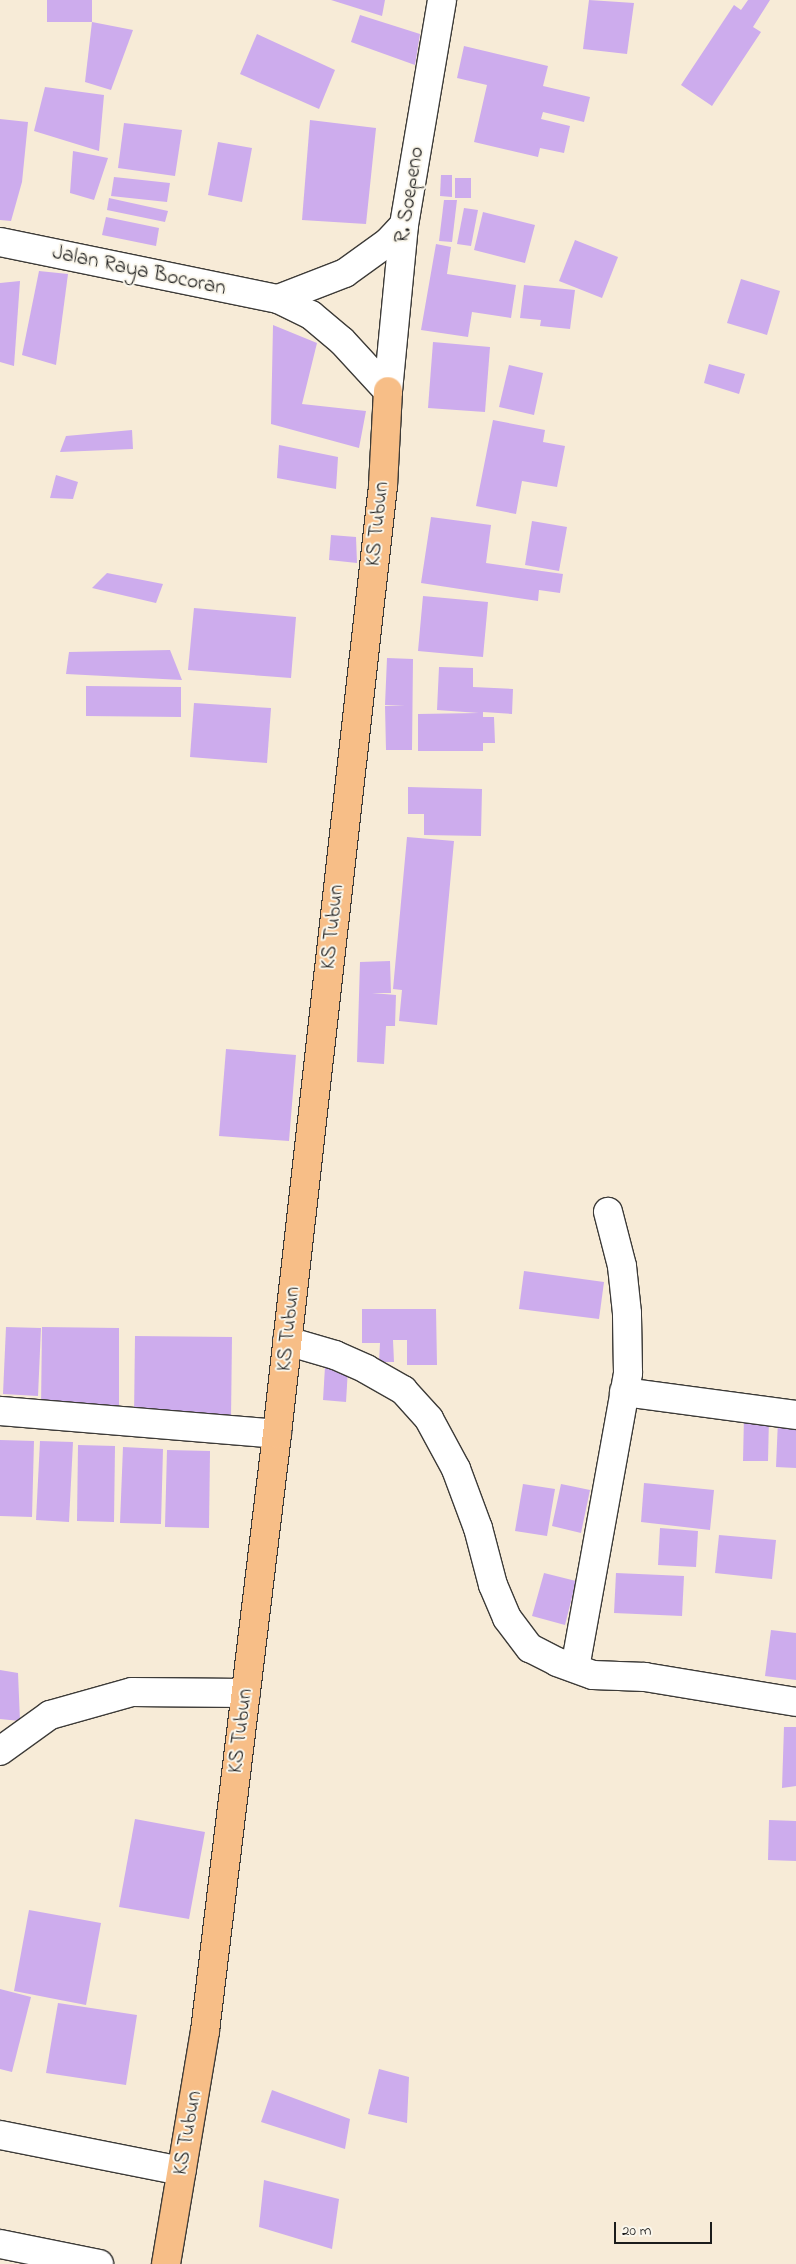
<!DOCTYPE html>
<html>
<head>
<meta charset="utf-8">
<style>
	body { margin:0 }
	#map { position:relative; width:796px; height:2264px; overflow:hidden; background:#f7ebd7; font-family:"Indie Flower",sans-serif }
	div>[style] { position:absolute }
	.building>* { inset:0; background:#cdaced }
	.roads { filter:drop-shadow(1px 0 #3d3b38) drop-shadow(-1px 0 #3d3b38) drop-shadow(0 1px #3d3b38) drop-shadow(0 -1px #3d3b38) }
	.minor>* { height:28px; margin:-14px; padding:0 14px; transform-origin:14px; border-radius:14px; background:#fff }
	.major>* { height:28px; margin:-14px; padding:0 14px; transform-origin:14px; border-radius:14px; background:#f7be87 }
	span { translate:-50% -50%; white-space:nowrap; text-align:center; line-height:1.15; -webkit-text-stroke:4px #fbf7ec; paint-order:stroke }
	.street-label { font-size:21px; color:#1c1c1c }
	.scale { position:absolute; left:614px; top:2222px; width:98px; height:22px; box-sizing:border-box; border:2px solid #1c1c1c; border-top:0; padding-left:6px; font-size:15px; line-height:18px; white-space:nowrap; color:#1c1c1c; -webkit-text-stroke:4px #fbf7ec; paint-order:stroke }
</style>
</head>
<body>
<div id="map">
	<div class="building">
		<i style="clip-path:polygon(47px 0,92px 0,92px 22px,47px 22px)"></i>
		<i style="clip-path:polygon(331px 0,385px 0,382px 16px)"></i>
		<i style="clip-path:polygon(589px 0,634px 3px,627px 54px,583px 49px)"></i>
		<i style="clip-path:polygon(748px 0,770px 0,753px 27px,761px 32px,712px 106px,681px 85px,734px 5px,741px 10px)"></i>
		<i style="clip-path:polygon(360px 15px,420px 34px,415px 65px,351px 42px)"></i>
		<i style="clip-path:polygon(92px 22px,133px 30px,111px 90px,85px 82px)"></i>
		<i style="clip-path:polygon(257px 34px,335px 70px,319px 109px,240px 74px)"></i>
		<i style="clip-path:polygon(464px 46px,548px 66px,543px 86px,590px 97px,584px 122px,543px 112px,541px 119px,570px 126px,564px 153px,540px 148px,538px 157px,474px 142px,487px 85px,457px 78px)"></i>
		<i style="clip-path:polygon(45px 87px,104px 95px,99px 151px,34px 131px)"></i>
		<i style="clip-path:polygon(0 119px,28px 122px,22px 182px,11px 221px,0 220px)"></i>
		<i style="clip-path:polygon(310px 120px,376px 128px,366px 224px,302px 220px)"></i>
		<i style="clip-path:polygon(124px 123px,182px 130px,175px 176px,118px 168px)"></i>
		<i style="clip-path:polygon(218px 142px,252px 148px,242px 202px,208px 195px)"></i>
		<i style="clip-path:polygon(73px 151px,108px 158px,94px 200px,70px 193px)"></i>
		<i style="clip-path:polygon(441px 175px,452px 175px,452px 197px,440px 196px)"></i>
		<i style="clip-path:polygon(114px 177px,170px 183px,167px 202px,111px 196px)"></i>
		<i style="clip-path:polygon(455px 178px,471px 178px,471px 198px,455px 198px)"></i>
		<i style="clip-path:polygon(109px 198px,168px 211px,165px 222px,107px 210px)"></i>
		<i style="clip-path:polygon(444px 200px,457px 200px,452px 242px,439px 241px)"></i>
		<i style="clip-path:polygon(464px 208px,478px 210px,471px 246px,457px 244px)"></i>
		<i style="clip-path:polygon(483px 212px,535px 225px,525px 263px,474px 250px)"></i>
		<i style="clip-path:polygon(106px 217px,159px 228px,156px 246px,102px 235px)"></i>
		<i style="clip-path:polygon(575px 240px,618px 257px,602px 298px,559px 281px)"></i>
		<i style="clip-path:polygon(436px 244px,451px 247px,447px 274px,516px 285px,511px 318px,472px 312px,468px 337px,421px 330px)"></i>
		<i style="clip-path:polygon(39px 271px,68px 274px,56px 365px,22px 355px)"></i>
		<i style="clip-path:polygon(741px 279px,780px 291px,767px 335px,727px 323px)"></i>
		<i style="clip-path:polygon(20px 281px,14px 366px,0 362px,0 283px)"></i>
		<i style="clip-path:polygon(524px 285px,575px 290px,570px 329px,540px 326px,541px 320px,520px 318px)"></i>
		<i style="clip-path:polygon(273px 325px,317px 343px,302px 404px,366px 411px,359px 448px,271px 424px)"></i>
		<i style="clip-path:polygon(433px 342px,490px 347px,485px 412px,428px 408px)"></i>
		<i style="clip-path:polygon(709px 364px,745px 374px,739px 394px,704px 383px)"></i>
		<i style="clip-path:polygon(509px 365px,543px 373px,534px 415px,499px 407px)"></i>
		<i style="clip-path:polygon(493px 420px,545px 430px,543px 442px,565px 446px,557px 487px,522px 481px,516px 514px,476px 506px)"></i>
		<i style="clip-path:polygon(132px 430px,133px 449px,60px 452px,66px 436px)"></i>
		<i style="clip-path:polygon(279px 445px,338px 457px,336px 489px,277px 478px)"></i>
		<i style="clip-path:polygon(56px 475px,78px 482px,73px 499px,50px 498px)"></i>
		<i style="clip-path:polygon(431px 517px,491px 525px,486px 563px,563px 574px,560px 593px,539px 590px,538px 601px,421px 583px)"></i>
		<i style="clip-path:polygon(532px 521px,567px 527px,559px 571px,525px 565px)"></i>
		<i style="clip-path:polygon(331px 535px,356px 537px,357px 563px,329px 560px)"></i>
		<i style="clip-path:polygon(107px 573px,163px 584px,156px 603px,92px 588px)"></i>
		<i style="clip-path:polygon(423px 596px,488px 602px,483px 657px,418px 651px)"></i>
		<i style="clip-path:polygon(194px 608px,296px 617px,291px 678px,188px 670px)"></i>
		<i style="clip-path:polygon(170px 650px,182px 680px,66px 674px,69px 652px)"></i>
		<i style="clip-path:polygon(387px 658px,413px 659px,412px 750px,386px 750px,385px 706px,405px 706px,385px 705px)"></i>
		<i style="clip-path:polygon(439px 667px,473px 668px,473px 687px,513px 689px,512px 714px,483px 712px,483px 717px,494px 717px,495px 743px,483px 743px,483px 751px,418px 751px,418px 714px,479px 713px,437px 710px)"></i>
		<i style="clip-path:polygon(86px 686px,181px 687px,181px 717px,86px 716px)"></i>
		<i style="clip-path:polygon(194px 703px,271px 708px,267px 763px,190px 757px)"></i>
		<i style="clip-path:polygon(408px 787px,482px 789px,481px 836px,424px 835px,424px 814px,408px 814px)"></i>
		<i style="clip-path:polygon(407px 837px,454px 841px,437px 1025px,399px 1021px,402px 990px,393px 989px)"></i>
		<i style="clip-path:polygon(390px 961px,391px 993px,372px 993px,396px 995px,395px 1026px,386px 1026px,384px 1064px,357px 1062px,360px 962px)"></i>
		<i style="clip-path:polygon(226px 1049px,296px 1055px,289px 1141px,219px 1136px)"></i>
		<i style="clip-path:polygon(524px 1271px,604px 1282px,599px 1319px,519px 1309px)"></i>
		<i style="clip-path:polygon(362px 1309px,436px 1309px,437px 1365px,407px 1365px,407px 1340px,393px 1340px,394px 1362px,379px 1362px,380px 1343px,362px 1343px)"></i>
		<i style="clip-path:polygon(6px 1327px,41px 1328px,38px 1396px,3px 1394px)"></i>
		<i style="clip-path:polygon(42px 1327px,119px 1328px,119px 1410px,41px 1409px)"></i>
		<i style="clip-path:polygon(135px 1336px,232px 1337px,231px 1418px,134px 1417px)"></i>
		<i style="clip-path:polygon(325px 1367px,348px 1369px,346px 1402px,323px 1400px)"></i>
		<i style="clip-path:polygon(744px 1416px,769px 1417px,768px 1461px,743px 1461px)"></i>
		<i style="clip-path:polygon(778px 1420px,796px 1421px,796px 1468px,776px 1467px)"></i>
		<i style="clip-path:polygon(0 1440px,34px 1441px,32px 1517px,0 1516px)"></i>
		<i style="clip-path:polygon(40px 1441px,73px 1442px,69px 1522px,36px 1520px)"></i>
		<i style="clip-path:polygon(78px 1445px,115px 1446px,114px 1522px,77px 1521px)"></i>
		<i style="clip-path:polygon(123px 1447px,163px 1449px,161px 1524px,120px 1523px)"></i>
		<i style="clip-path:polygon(167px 1450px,210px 1451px,209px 1528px,165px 1527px)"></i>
		<i style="clip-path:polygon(644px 1483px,714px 1490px,710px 1530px,641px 1522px)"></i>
		<i style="clip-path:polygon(523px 1484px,555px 1489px,547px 1536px,515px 1531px)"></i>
		<i style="clip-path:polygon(561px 1484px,590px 1490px,581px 1533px,552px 1526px)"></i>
		<i style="clip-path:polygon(660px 1528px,698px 1531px,696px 1567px,658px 1565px)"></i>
		<i style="clip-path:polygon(719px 1535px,776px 1540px,772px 1579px,715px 1573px)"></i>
		<i style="clip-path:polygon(544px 1573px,576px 1581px,565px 1625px,532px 1616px)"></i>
		<i style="clip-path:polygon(616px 1573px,684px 1576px,682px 1616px,614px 1613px)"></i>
		<i style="clip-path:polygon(771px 1630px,796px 1633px,796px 1680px,765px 1676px)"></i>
		<i style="clip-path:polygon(0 1670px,18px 1673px,20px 1721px,0 1719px)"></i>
		<i style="clip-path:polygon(784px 1727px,796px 1727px,796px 1786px,782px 1788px)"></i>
		<i style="clip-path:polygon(135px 1819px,205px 1832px,189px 1919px,119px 1907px)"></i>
		<i style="clip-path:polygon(769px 1820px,796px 1821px,796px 1861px,768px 1860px)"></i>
		<i style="clip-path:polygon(29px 1910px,101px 1923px,86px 2005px,14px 1991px)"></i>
		<i style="clip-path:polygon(0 1989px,31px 1997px,12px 2072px,0 2069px)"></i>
		<i style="clip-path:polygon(58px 2003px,137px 2015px,126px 2085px,46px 2073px)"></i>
		<i style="clip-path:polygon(379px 2069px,409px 2077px,407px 2123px,368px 2114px)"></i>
		<i style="clip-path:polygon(272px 2090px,350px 2119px,345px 2149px,261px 2122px)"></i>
		<i style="clip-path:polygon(264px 2180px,339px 2199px,332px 2249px,259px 2227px)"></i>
	</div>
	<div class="roads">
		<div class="minor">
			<i style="left:0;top:242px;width:284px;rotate:11.6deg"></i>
			<i style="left:278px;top:299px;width:37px;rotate:26deg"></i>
			<i style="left:311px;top:315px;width:40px;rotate:40deg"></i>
			<i style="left:342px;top:341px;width:68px;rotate:47.4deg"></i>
			<i style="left:278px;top:299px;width:72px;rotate:-21.2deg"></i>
			<i style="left:345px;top:273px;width:53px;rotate:-35.8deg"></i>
			<i style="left:388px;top:242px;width:23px;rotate:-47deg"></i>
			<i style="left:388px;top:391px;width:167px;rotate:-84.5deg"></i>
			<i style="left:404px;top:225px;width:228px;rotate:-80.4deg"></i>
			<i style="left:287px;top:1341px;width:50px;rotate:16.3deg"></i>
			<i style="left:335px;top:1355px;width:34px;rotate:24deg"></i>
			<i style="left:366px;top:1369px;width:43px;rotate:29.6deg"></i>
			<i style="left:403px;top:1390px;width:39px;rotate:48deg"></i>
			<i style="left:429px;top:1419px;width:57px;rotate:61.6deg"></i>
			<i style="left:456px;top:1469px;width:63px;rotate:69.6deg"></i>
			<i style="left:478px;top:1528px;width:59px;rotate:75.3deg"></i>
			<i style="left:493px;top:1585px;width:36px;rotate:67deg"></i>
			<i style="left:507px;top:1618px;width:38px;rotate:53deg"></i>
			<i style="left:530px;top:1648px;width:30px;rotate:27deg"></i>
			<i style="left:557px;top:1662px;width:38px;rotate:20deg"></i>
			<i style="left:593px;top:1675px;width:52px;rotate:2.2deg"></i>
			<i style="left:645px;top:1677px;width:153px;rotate:9.4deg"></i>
			<i style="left:624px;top:1392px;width:174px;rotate:7.6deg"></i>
			<i style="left:0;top:1411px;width:278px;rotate:4.7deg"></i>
			<i style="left:575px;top:1668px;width:300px;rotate:-79.8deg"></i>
			<i style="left:628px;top:1373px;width:60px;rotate:-91deg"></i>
			<i style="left:627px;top:1313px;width:47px;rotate:-96.1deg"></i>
			<i style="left:622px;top:1266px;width:56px;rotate:-104.5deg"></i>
			<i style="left:0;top:1751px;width:62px;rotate:-35.8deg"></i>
			<i style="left:50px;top:1715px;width:85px;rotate:-15.7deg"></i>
			<i style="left:132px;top:1692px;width:114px;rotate:0.5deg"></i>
			<i style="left:0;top:2135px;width:185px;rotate:11.2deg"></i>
			<i style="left:0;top:2244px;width:101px;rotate:11.4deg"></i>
		</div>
		<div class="major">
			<i style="left:166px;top:2264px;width:236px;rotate:-80.5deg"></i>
			<i style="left:205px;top:2031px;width:601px;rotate:-83.12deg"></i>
			<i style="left:277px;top:1434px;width:954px;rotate:-83.62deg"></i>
			<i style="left:383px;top:486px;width:95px;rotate:-87deg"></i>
		</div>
	</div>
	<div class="street-label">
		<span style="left:410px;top:195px;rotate:-81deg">R. Soepeno</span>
		<span style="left:139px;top:271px;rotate:12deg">Jalan Raya Bocoran</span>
		<span style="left:378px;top:524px;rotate:-84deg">KS Tubun</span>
		<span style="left:333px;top:927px;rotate:-84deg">KS Tubun</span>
		<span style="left:289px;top:1329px;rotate:-84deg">KS Tubun</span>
		<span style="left:241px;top:1731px;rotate:-83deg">KS Tubun</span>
		<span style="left:188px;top:2133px;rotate:-80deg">KS Tubun</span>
	</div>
	<div class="scale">20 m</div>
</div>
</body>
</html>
